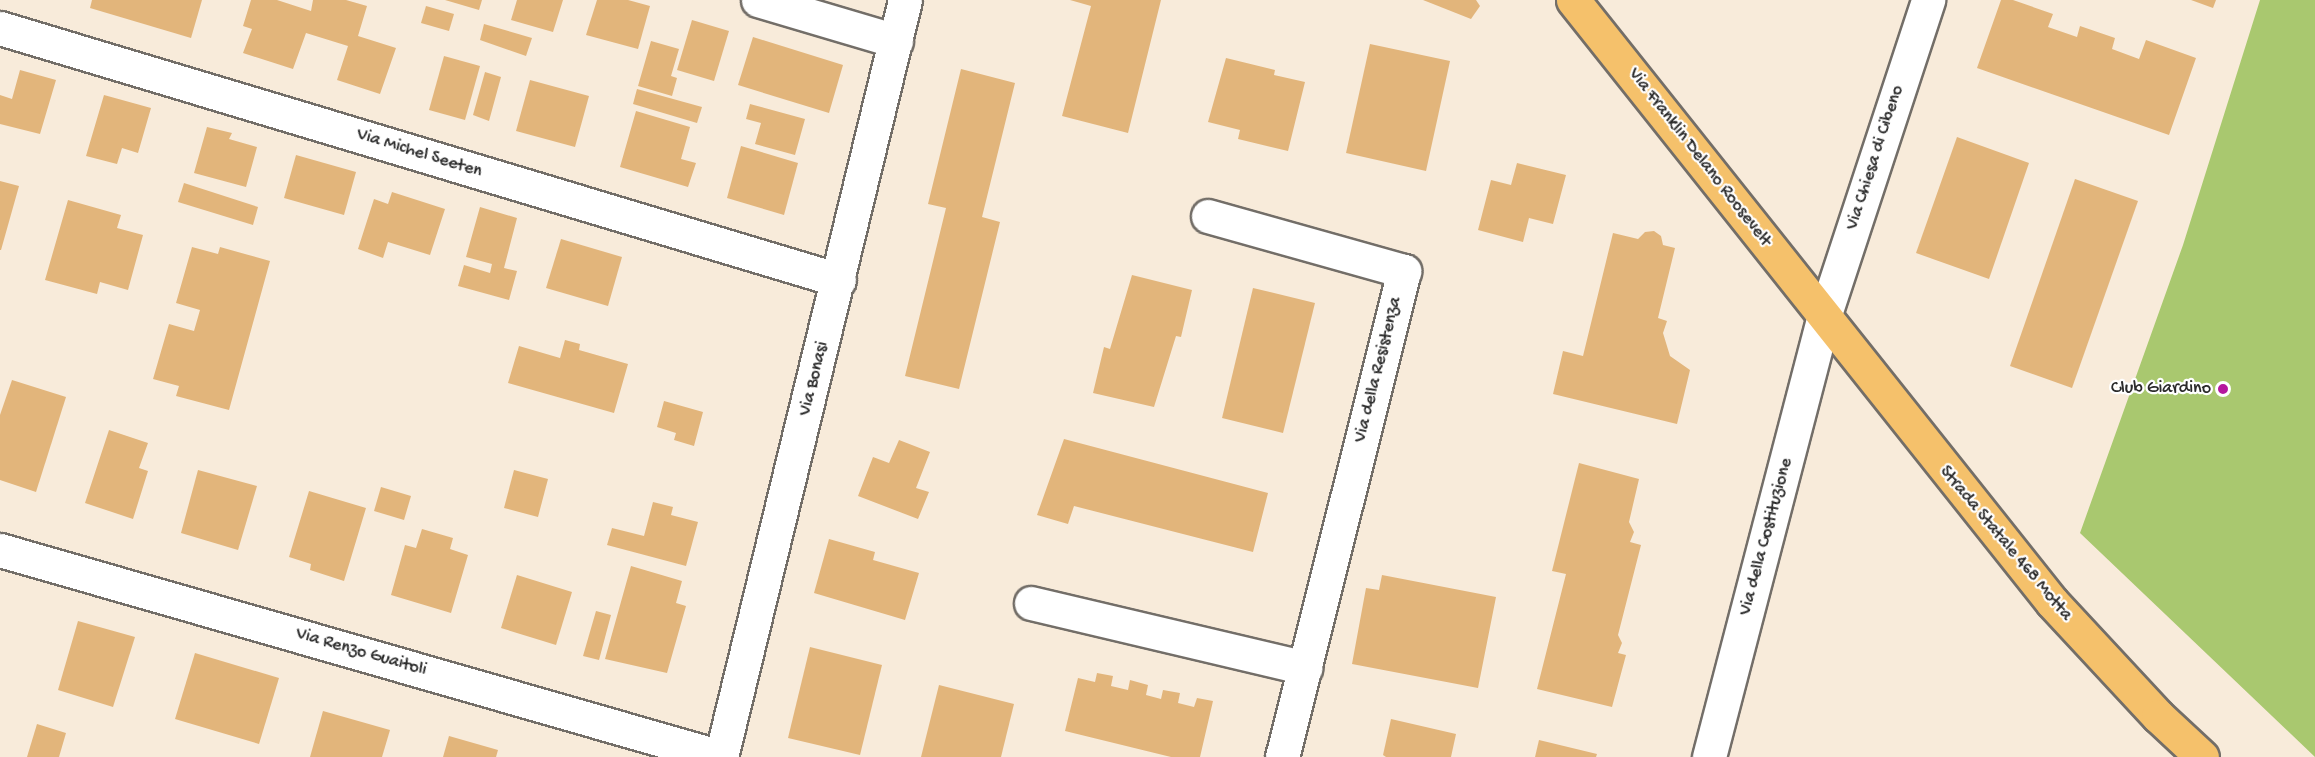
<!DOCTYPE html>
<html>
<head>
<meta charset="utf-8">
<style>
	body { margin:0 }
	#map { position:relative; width:2315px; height:757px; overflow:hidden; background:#f8ebda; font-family:"Gochi Hand",sans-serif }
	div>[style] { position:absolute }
	.green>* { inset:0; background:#a9c86f }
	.building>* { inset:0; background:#e2b57b }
	.roads { filter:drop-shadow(2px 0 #736e68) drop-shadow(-2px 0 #736e68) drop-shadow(0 2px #736e68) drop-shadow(0 -2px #736e68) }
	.minor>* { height:33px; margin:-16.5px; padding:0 16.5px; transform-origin:16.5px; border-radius:16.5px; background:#fff }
	.major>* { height:33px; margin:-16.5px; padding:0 16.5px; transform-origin:16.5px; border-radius:16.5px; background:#f5c16b }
	.dots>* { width:16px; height:16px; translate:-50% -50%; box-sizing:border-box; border:3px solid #fff; border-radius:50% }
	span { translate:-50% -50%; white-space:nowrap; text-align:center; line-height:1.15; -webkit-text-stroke:4.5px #fff; paint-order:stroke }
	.street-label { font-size:18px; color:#2b2b2b }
	.poi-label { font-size:18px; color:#2b2b2b }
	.right { translate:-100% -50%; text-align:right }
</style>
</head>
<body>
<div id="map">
	<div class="green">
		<i style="clip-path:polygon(2260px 0,2315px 0,2315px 757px,2080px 533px,2183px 245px)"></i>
	</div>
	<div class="building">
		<i style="clip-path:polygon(92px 0,202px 0,191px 38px,90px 8px)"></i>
		<i style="clip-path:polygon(251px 0,277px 0,311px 11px,313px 0,346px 0,367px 6px,358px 36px,396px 48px,380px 94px,337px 80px,348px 46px,306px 33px,293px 69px,243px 53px,252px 29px,243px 26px)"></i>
		<i style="clip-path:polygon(445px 0,482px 0,479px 10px)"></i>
		<i style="clip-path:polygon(517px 0,563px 0,553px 32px,511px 20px)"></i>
		<i style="clip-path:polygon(597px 0,628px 0,650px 6px,638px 49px,586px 35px)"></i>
		<i style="clip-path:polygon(1070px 0,1161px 0,1128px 133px,1062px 116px,1091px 6px)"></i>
		<i style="clip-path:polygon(1423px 0,1476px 0,1480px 6px,1471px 19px)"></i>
		<i style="clip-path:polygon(2001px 0,2013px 0,2053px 14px,2048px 27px,2077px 37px,2080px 26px,2115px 38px,2112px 49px,2139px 59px,2146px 40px,2196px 58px,2169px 135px,1977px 68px)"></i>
		<i style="clip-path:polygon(2191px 0,2216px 0,2213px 8px)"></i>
		<i style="clip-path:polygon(426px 6px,454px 14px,449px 31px,421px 23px)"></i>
		<i style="clip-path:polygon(692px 20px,729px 31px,714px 81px,677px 70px)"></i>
		<i style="clip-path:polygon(484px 24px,532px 38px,526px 56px,480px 40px)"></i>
		<i style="clip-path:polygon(753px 37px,843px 65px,829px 113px,738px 85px)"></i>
		<i style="clip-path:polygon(651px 41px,679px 49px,671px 76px,677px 78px,672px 96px,638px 86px)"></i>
		<i style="clip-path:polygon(1370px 44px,1450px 61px,1426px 171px,1346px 153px)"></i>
		<i style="clip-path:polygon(444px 56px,480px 66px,465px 120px,429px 110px)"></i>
		<i style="clip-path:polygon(1226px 58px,1275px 70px,1274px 75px,1305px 82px,1288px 151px,1238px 139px,1240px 130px,1208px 122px)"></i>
		<i style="clip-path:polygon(961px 69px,1015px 83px,982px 217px,1000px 222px,959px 389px,905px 376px,946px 208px,928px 204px)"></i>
		<i style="clip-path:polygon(20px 70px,56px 80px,40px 134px,0 124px,0 95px,12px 99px)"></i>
		<i style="clip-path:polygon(485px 72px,501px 77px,489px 121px,473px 115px)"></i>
		<i style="clip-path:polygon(530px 80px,589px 96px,575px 147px,516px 131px)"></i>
		<i style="clip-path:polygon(637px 89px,702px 107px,697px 123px,633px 104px)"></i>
		<i style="clip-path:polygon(104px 95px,151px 108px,138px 153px,122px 148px,117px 164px,86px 156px)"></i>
		<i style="clip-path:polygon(750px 104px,805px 119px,795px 155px,755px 144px,761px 123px,746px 119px)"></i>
		<i style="clip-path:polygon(636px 111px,690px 127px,681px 159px,696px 163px,688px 187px,620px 167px)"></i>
		<i style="clip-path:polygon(207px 127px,232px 133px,229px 139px,257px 147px,246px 187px,194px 173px)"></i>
		<i style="clip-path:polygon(1957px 137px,2029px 163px,1989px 279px,1916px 253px)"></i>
		<i style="clip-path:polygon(741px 146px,798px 163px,784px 215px,727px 198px)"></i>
		<i style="clip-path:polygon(296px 155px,356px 172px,344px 215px,284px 198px)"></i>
		<i style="clip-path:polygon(1517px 163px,1566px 175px,1553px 224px,1529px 218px,1523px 242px,1478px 230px,1491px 180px,1511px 185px)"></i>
		<i style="clip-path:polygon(2075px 179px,2138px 201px,2072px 388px,2010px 366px)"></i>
		<i style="clip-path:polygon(0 181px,19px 186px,1px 250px,0 250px)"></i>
		<i style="clip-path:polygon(184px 183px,258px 207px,253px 225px,178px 202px)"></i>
		<i style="clip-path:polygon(392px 192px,445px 209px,430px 255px,388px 242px,383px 258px,358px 249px,374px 199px,388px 204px)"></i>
		<i style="clip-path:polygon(68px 200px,121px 215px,117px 228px,143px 235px,128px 290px,100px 282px,97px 294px,45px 280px)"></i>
		<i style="clip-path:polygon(480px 207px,517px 218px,504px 268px,517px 271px,509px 300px,458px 286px,464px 265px,490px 273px,492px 264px,466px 257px)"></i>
		<i style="clip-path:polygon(1654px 231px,1661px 236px,1663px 245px,1675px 248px,1658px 318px,1667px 321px,1663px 333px,1670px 356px,1690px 370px,1677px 424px,1553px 394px,1563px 351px,1583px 356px,1613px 233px,1638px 239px,1645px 232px)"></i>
		<i style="clip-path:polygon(561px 239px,622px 257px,608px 306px,546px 288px)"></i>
		<i style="clip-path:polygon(192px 247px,218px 254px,220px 247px,270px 261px,229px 410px,176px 396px,179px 386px,153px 379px,169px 324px,194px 331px,200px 310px,176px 303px)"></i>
		<i style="clip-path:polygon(1132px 275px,1192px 290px,1181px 337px,1176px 336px,1154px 407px,1093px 393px,1104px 347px,1110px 349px)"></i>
		<i style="clip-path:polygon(1253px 288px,1315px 303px,1283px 433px,1222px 418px)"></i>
		<i style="clip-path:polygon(565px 340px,580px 344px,579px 350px,628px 364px,614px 413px,508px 383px,519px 346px,560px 358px)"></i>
		<i style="clip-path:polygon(12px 380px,66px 397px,36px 492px,0 480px,0 415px)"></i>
		<i style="clip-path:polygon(664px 401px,703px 412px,694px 446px,674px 440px,676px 433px,657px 427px)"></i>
		<i style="clip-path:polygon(109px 430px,148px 443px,139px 468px,148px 471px,133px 519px,85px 503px)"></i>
		<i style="clip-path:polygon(1064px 439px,1268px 493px,1253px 552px,1074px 506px,1068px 524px,1037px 515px)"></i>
		<i style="clip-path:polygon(899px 440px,930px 452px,916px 488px,929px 492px,918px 519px,858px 496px,873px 457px,889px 463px)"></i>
		<i style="clip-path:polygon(1579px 463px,1639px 479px,1629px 522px,1634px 532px,1630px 542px,1641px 545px,1618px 635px,1622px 643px,1618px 653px,1626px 655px,1612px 707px,1537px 689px,1566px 574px,1552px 571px)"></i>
		<i style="clip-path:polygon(198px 470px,257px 486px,238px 550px,181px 533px)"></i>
		<i style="clip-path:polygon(514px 470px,548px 479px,538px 517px,504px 508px)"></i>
		<i style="clip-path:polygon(381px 487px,411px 496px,404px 520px,374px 511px)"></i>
		<i style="clip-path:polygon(309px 491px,366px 508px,344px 581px,310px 570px,311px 564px,289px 557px)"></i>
		<i style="clip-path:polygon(653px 502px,673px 507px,671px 515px,698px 522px,686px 566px,607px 545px,612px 528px,644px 536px)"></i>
		<i style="clip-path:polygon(422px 529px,453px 538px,450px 549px,468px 555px,451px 613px,391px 595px,405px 545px,416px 548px)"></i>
		<i style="clip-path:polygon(829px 539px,875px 552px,873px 560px,919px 573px,905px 620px,814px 593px)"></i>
		<i style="clip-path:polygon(631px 566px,682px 581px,676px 603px,686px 606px,667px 673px,605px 659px)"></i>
		<i style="clip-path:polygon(517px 575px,572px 592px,556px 645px,501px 628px)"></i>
		<i style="clip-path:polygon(1382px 575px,1496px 597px,1478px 688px,1352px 664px,1366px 588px,1379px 590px)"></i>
		<i style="clip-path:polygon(596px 611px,611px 615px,599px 660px,583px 656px)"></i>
		<i style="clip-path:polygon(78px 621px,135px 637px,113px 707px,58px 690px)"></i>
		<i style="clip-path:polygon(810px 647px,882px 665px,860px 755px,788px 738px)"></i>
		<i style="clip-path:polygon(195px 653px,279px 678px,259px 744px,175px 719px)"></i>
		<i style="clip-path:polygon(1097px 673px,1113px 676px,1111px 686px,1128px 690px,1130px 680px,1148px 685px,1146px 695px,1161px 699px,1163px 690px,1180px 693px,1178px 703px,1194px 707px,1197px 698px,1213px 701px,1200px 757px,1171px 757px,1065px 731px,1078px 678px,1095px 682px)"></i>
		<i style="clip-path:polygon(939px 685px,1014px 704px,1001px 757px,921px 757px)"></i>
		<i style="clip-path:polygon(323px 711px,390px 730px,382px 757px,310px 757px)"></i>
		<i style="clip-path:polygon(1391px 719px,1456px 734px,1451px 757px,1386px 757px,1383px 755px)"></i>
		<i style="clip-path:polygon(37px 724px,66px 733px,59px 757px,27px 757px)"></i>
		<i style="clip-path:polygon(449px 736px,498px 750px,496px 757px,443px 757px)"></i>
		<i style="clip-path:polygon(1539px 740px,1597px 754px,1596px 757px,1535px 757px)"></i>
	</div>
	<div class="roads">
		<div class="minor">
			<i style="left:758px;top:0;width:144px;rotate:16.5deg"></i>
			<i style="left:0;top:28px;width:876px;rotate:16.72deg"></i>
			<i style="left:1208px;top:216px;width:204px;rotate:15.7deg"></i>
			<i style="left:1404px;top:271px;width:501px;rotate:104.09deg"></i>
			<i style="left:0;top:550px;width:750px;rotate:16.02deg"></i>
			<i style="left:721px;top:757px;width:779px;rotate:-76.34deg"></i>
			<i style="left:1031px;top:603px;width:282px;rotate:13.3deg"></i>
			<i style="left:1709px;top:757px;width:455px;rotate:-75.4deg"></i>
			<i style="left:1824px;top:317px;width:334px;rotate:-71.8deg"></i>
		</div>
		<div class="major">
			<i style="left:1573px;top:0;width:769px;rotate:51.49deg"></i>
			<i style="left:2052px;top:602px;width:156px;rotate:47.1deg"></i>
			<i style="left:2158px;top:716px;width:60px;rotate:43deg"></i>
		</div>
	</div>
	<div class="dots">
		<i style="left:2223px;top:389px;background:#b5179e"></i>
	</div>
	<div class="street-label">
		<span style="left:419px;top:154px;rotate:17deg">Via Michel Seeten</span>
		<span style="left:1699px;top:158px;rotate:52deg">Via Franklin Delano Roosevelt</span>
		<span style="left:1876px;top:158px;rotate:-72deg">Via Chiesa di Cibeno</span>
		<span style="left:1379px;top:370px;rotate:-76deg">Via della Resistenza</span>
		<span style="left:815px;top:379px;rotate:-76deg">Via Bonasi</span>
		<span style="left:1767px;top:537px;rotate:-75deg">Via della Costituzione</span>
		<span style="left:2005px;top:544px;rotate:50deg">Strada Statale 468 Motta</span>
		<span style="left:361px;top:653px;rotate:16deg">Via Renzo Guaitoli</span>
	</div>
	<div class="poi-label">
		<span class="right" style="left:2211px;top:389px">Club Giardino</span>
	</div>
</div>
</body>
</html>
